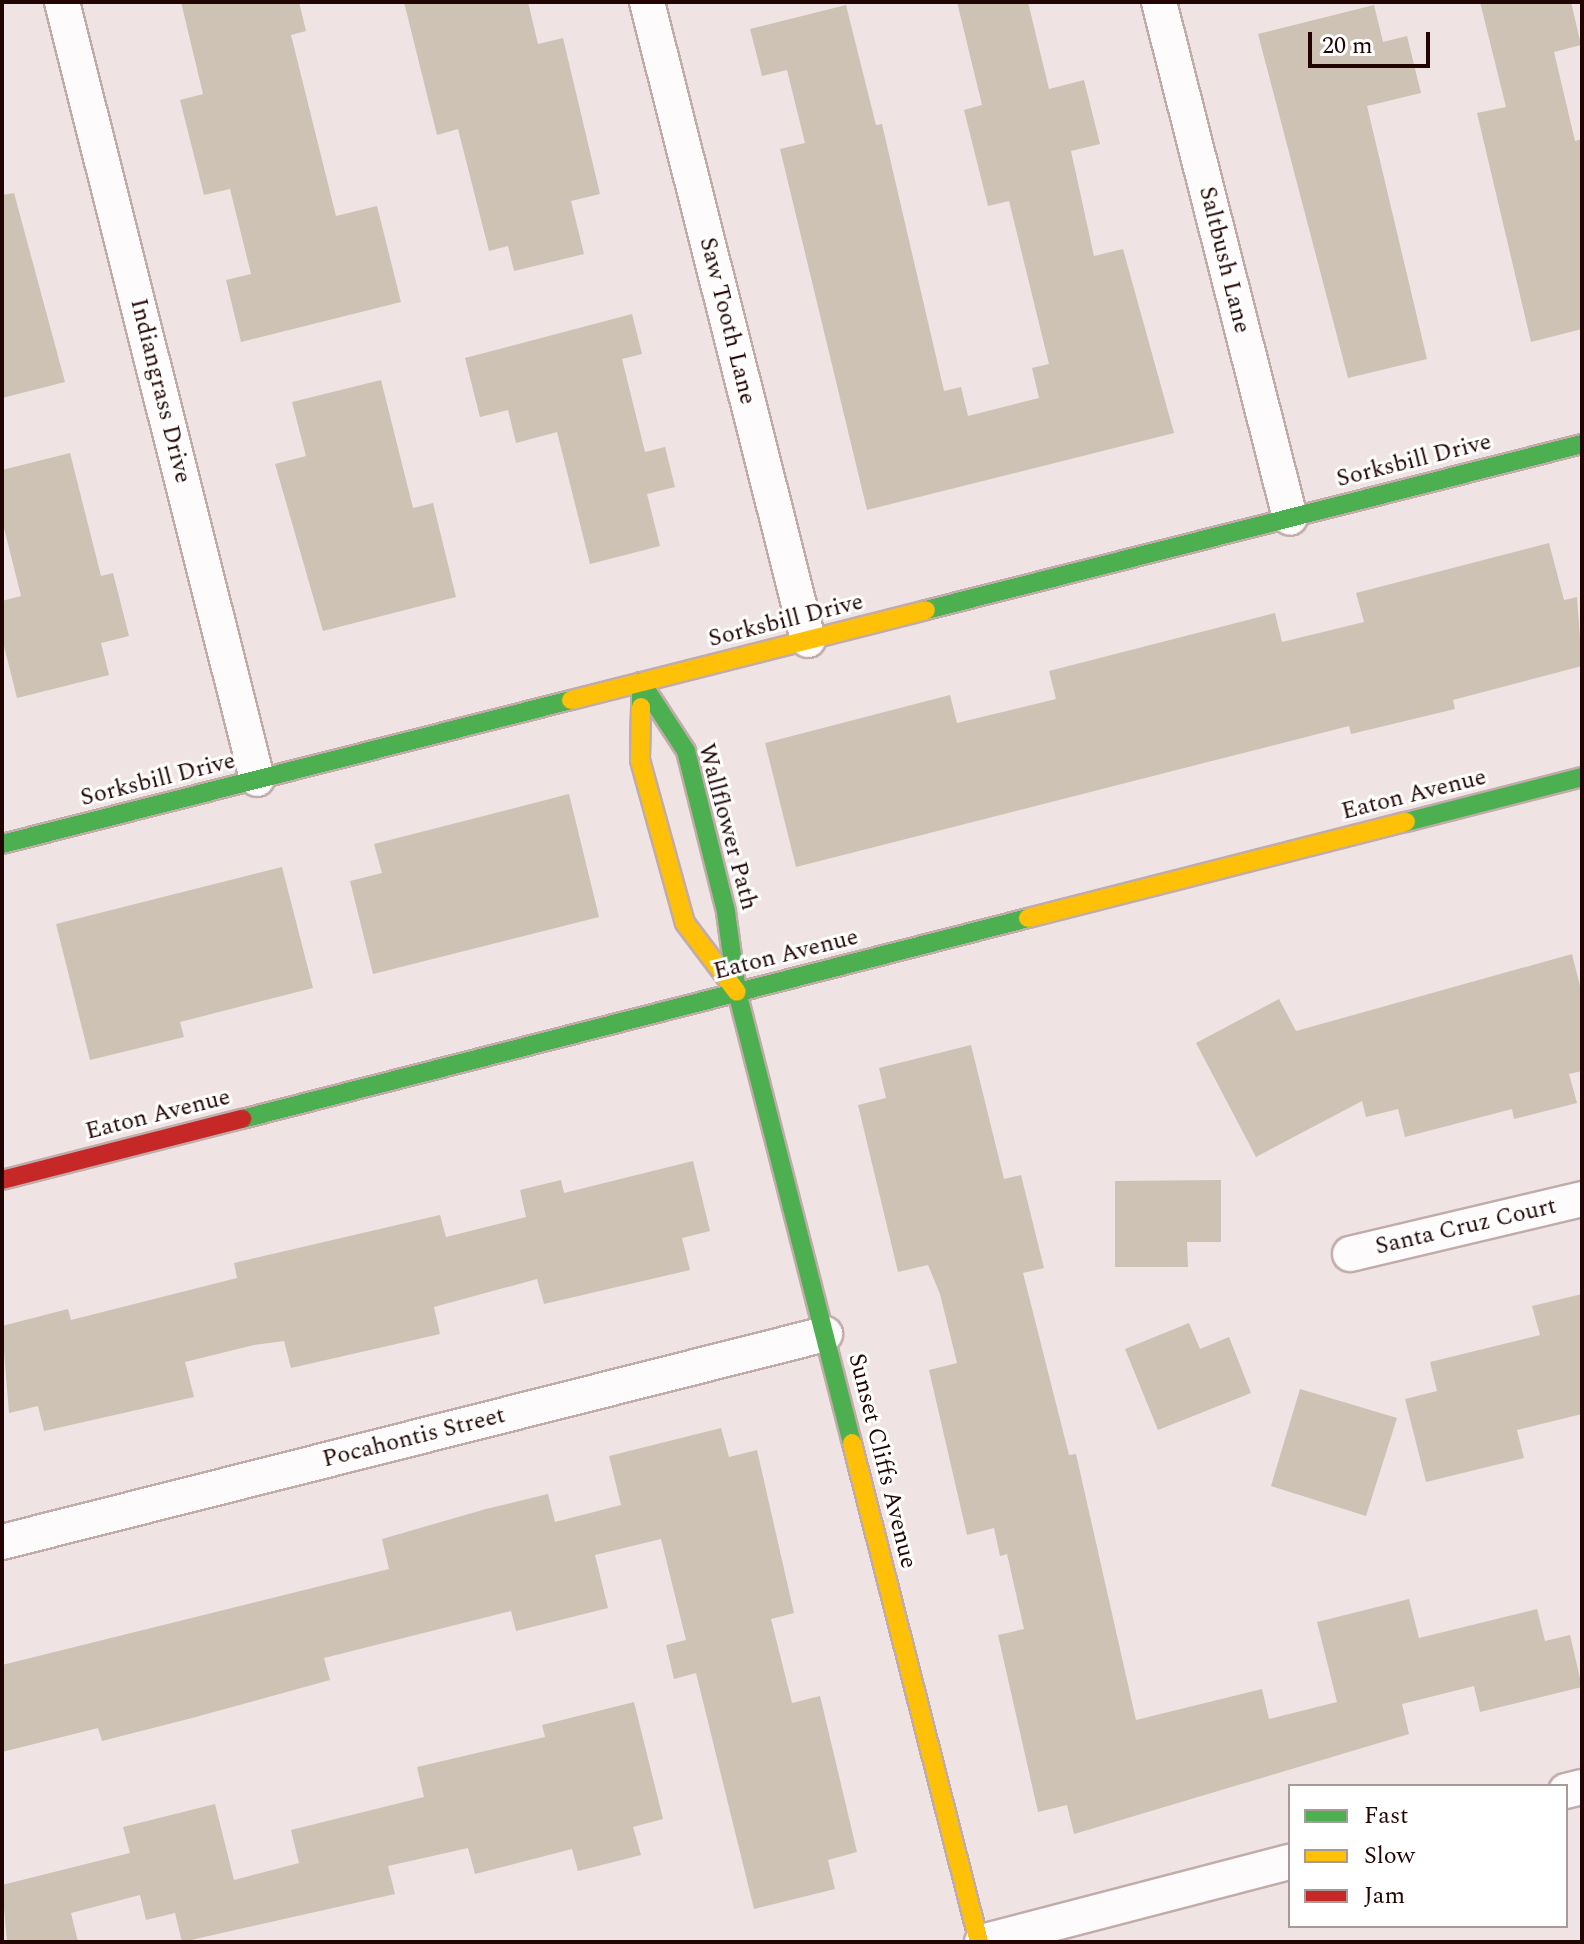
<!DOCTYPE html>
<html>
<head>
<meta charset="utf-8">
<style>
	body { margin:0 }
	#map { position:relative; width:1584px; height:1944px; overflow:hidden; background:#efe4e3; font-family:Spectral,serif }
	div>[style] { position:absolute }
	.building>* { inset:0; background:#cdc2b3 }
	.roads { filter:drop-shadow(2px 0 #c1acaa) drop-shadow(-2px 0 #c1acaa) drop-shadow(0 2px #c1acaa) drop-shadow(0 -2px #c1acaa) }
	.street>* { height:34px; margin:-17px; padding:0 17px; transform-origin:17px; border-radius:17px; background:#fdfbfb }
	.fast>* { height:18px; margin:-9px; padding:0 9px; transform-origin:9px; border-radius:9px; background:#4caf50 }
	.slow>* { height:18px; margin:-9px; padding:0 9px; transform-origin:9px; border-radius:9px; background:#ffc107 }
	.jam>* { height:18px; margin:-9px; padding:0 9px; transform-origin:9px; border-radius:9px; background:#c62828 }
	span { translate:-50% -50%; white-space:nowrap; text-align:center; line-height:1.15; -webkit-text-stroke:6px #fff; paint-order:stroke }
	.street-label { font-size:24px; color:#220403 }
	.frame { position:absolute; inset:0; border:4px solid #220403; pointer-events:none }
	.legend { position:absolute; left:1288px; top:1784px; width:280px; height:144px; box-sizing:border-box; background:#fff; border:2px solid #a79b9a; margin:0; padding:10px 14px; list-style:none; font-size:24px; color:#220403 }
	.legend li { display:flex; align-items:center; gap:16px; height:40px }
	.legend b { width:40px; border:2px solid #a79b9a }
	.scale { position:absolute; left:1308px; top:32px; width:122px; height:36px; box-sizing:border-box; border:4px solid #220403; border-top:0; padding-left:10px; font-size:24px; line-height:28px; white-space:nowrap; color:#220403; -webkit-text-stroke:6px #fff; paint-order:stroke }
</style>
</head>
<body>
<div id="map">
	<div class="building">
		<i style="clip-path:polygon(181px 2px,299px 2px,306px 31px,291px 35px,336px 216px,377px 206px,401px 302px,241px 342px,226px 280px,251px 274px,230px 189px,204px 195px,180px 100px,203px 94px)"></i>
		<i style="clip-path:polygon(404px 2px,528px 2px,538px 44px,563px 38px,600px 194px,571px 201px,584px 254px,514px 271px,508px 246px,489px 251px,458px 129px,437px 135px)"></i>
		<i style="clip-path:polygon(957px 2px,1028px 2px,1049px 89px,1084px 80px,1100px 144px,1071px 151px,1094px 256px,1123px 249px,1174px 433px,867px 510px,780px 149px,805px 143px,787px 70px,762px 76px,750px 29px,846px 5px,876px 125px,882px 124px,944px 391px,961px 387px,968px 416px,1039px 398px,1032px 368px,1049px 364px,1009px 201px,988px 206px,964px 110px,982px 105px)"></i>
		<i style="clip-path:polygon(1480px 2px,1571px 2px,1581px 45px,1554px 52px,1575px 141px,1582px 139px,1582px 329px,1531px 342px,1477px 113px,1506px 107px)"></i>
		<i style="clip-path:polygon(1374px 5px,1383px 42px,1407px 36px,1421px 93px,1367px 106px,1427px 359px,1348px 378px,1258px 34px)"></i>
		<i style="clip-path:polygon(14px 193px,65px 382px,2px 398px,2px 195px)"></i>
		<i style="clip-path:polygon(632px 314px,642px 354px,622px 359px,645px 452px,665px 447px,675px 487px,647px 494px,660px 546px,590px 564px,557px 432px,516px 443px,508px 410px,480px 417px,465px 358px)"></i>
		<i style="clip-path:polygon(381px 380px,413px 508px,433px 503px,456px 597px,323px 631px,275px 464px,306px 456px,292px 402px)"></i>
		<i style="clip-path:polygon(70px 453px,101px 576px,113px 573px,129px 636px,101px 643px,109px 675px,17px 698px,2px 638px,2px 601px,21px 596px,2px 520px,2px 470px)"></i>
		<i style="clip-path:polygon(1549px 543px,1564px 600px,1577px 597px,1582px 666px,1453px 700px,1455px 709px,1351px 734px,1349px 726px,796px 867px,765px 743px,950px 695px,957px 723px,1056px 699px,1049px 671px,1275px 613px,1282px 642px,1364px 622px,1356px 593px)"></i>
		<i style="clip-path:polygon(569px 794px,599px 917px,373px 974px,350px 881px,382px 873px,374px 844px)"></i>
		<i style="clip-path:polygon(282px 867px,313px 988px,180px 1022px,184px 1037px,90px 1060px,56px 924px)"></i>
		<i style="clip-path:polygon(1572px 954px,1582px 994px,1582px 1071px,1569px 1074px,1577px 1103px,1514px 1119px,1512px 1109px,1405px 1137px,1398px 1109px,1366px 1117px,1362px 1101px,1256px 1157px,1196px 1043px,1279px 999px,1296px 1031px)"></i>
		<i style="clip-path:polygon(971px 1045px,1004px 1179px,1021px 1175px,1044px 1268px,1023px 1273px,1069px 1455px,1076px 1454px,1136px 1720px,1262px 1689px,1269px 1719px,1337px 1702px,1317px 1622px,1409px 1599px,1419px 1638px,1537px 1609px,1545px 1641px,1570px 1635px,1582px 1687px,1480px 1712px,1474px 1686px,1402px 1704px,1409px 1734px,1074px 1834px,1067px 1805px,1038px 1812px,998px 1635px,1024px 1629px,1007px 1554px,1000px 1556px,994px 1528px,967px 1535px,929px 1370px,957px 1363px,940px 1294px,928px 1265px,898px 1272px,858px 1105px,886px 1098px,879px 1068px)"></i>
		<i style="clip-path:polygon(693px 1161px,710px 1231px,682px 1238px,690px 1270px,544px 1304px,537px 1279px,434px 1307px,440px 1334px,291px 1368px,284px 1341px,254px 1345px,185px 1362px,194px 1397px,44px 1431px,38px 1406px,9px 1413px,2px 1326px,68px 1309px,71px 1320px,237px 1278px,234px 1263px,440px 1215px,446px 1237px,526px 1217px,520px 1190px,561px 1180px,564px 1193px)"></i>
		<i style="clip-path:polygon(1221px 1180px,1221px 1242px,1187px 1242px,1188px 1267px,1115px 1267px,1115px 1181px)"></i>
		<i style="clip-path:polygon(1582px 1294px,1582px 1414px,1517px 1430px,1524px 1458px,1426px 1482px,1405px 1399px,1437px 1391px,1430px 1362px,1540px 1335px,1532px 1306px)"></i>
		<i style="clip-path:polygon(1189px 1323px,1200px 1349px,1229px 1337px,1251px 1393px,1158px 1430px,1125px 1349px)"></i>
		<i style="clip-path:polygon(1300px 1389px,1397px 1418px,1366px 1516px,1271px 1486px)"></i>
		<i style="clip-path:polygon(721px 1428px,729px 1457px,757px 1450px,794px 1613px,771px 1619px,792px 1703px,820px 1696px,835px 1759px,857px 1852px,828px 1860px,835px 1889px,754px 1909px,696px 1673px,674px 1679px,666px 1645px,686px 1640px,661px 1539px,595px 1555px,608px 1608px,516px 1631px,511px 1611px,324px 1658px,330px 1680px,192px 1718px,102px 1741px,98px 1728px,2px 1752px,2px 1665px,389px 1569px,382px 1539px,486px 1509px,548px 1494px,555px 1522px,621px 1505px,609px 1456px)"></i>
		<i style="clip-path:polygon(634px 1702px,663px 1819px,633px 1827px,641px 1855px,578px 1871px,572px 1849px,475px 1874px,468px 1848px,388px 1866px,395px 1894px,182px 1942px,175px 1913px,146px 1920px,140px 1895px,71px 1913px,78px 1942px,7px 1942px,2px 1885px,130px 1853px,123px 1827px,215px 1804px,234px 1880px,299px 1863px,291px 1830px,424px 1797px,417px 1767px,545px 1737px,542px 1725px)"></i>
	</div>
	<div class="roads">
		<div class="street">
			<i style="left:62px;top:2px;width:801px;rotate:75.91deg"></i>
			<i style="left:647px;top:2px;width:658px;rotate:75.84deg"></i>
			<i style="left:1159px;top:2px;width:532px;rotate:75.75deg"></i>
			<i style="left:1350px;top:1254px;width:238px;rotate:-13.3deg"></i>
			<i style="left:2px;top:1542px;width:849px;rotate:-14.18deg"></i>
			<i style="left:1566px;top:1791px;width:16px;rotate:-14deg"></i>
			<i style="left:982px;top:1942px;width:318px;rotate:-14.6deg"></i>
		</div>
		<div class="fast">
			<i style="left:926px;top:610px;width:677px;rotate:-14.2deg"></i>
			<i style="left:641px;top:707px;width:25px;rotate:-90deg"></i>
			<i style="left:641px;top:682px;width:82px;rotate:56.9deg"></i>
			<i style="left:686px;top:751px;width:166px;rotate:76deg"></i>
			<i style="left:726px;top:912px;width:81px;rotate:82.2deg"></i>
			<i style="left:737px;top:992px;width:465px;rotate:75.7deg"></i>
			<i style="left:1406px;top:822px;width:182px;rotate:-14.3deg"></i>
			<i style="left:2px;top:844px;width:587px;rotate:-14.2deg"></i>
			<i style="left:242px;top:1119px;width:811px;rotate:-14.34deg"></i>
		</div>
		<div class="slow">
			<i style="left:571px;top:700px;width:366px;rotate:-14.2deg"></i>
			<i style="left:641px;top:707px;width:53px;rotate:91.1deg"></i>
			<i style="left:640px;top:760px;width:169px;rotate:74.6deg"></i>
			<i style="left:685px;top:923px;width:86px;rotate:53deg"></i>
			<i style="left:1028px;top:918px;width:390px;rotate:-14.3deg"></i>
			<i style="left:852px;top:1443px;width:515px;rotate:75.72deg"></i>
		</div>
		<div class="jam">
			<i style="left:2px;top:1180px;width:248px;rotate:-14.3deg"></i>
		</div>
	</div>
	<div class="street-label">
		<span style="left:1224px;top:260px;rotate:76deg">Saltbush Lane</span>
		<span style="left:727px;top:321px;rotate:76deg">Saw Tooth Lane</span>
		<span style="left:160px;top:391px;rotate:76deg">Indiangrass Drive</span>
		<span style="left:1414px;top:461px;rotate:-14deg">Sorksbill Drive</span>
		<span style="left:786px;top:621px;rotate:-14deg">Sorksbill Drive</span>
		<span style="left:158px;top:780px;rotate:-14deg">Sorksbill Drive</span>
		<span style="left:1414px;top:795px;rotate:-14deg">Eaton Avenue</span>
		<span style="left:727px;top:827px;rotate:75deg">Wallflower Path</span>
		<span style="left:786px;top:955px;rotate:-14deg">Eaton Avenue</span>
		<span style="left:158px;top:1115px;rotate:-14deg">Eaton Avenue</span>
		<span style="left:1466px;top:1227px;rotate:-13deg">Santa Cruz Court</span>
		<span style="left:414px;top:1438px;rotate:-14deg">Pocahontis Street</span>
		<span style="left:882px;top:1461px;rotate:76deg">Sunset Cliffs Avenue</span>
	</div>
	<div class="frame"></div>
	<ul class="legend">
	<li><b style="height:10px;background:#4caf50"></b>Fast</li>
	<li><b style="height:10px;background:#ffc107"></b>Slow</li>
	<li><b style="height:10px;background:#c62828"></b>Jam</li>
	</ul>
	<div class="scale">20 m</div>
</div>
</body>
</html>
